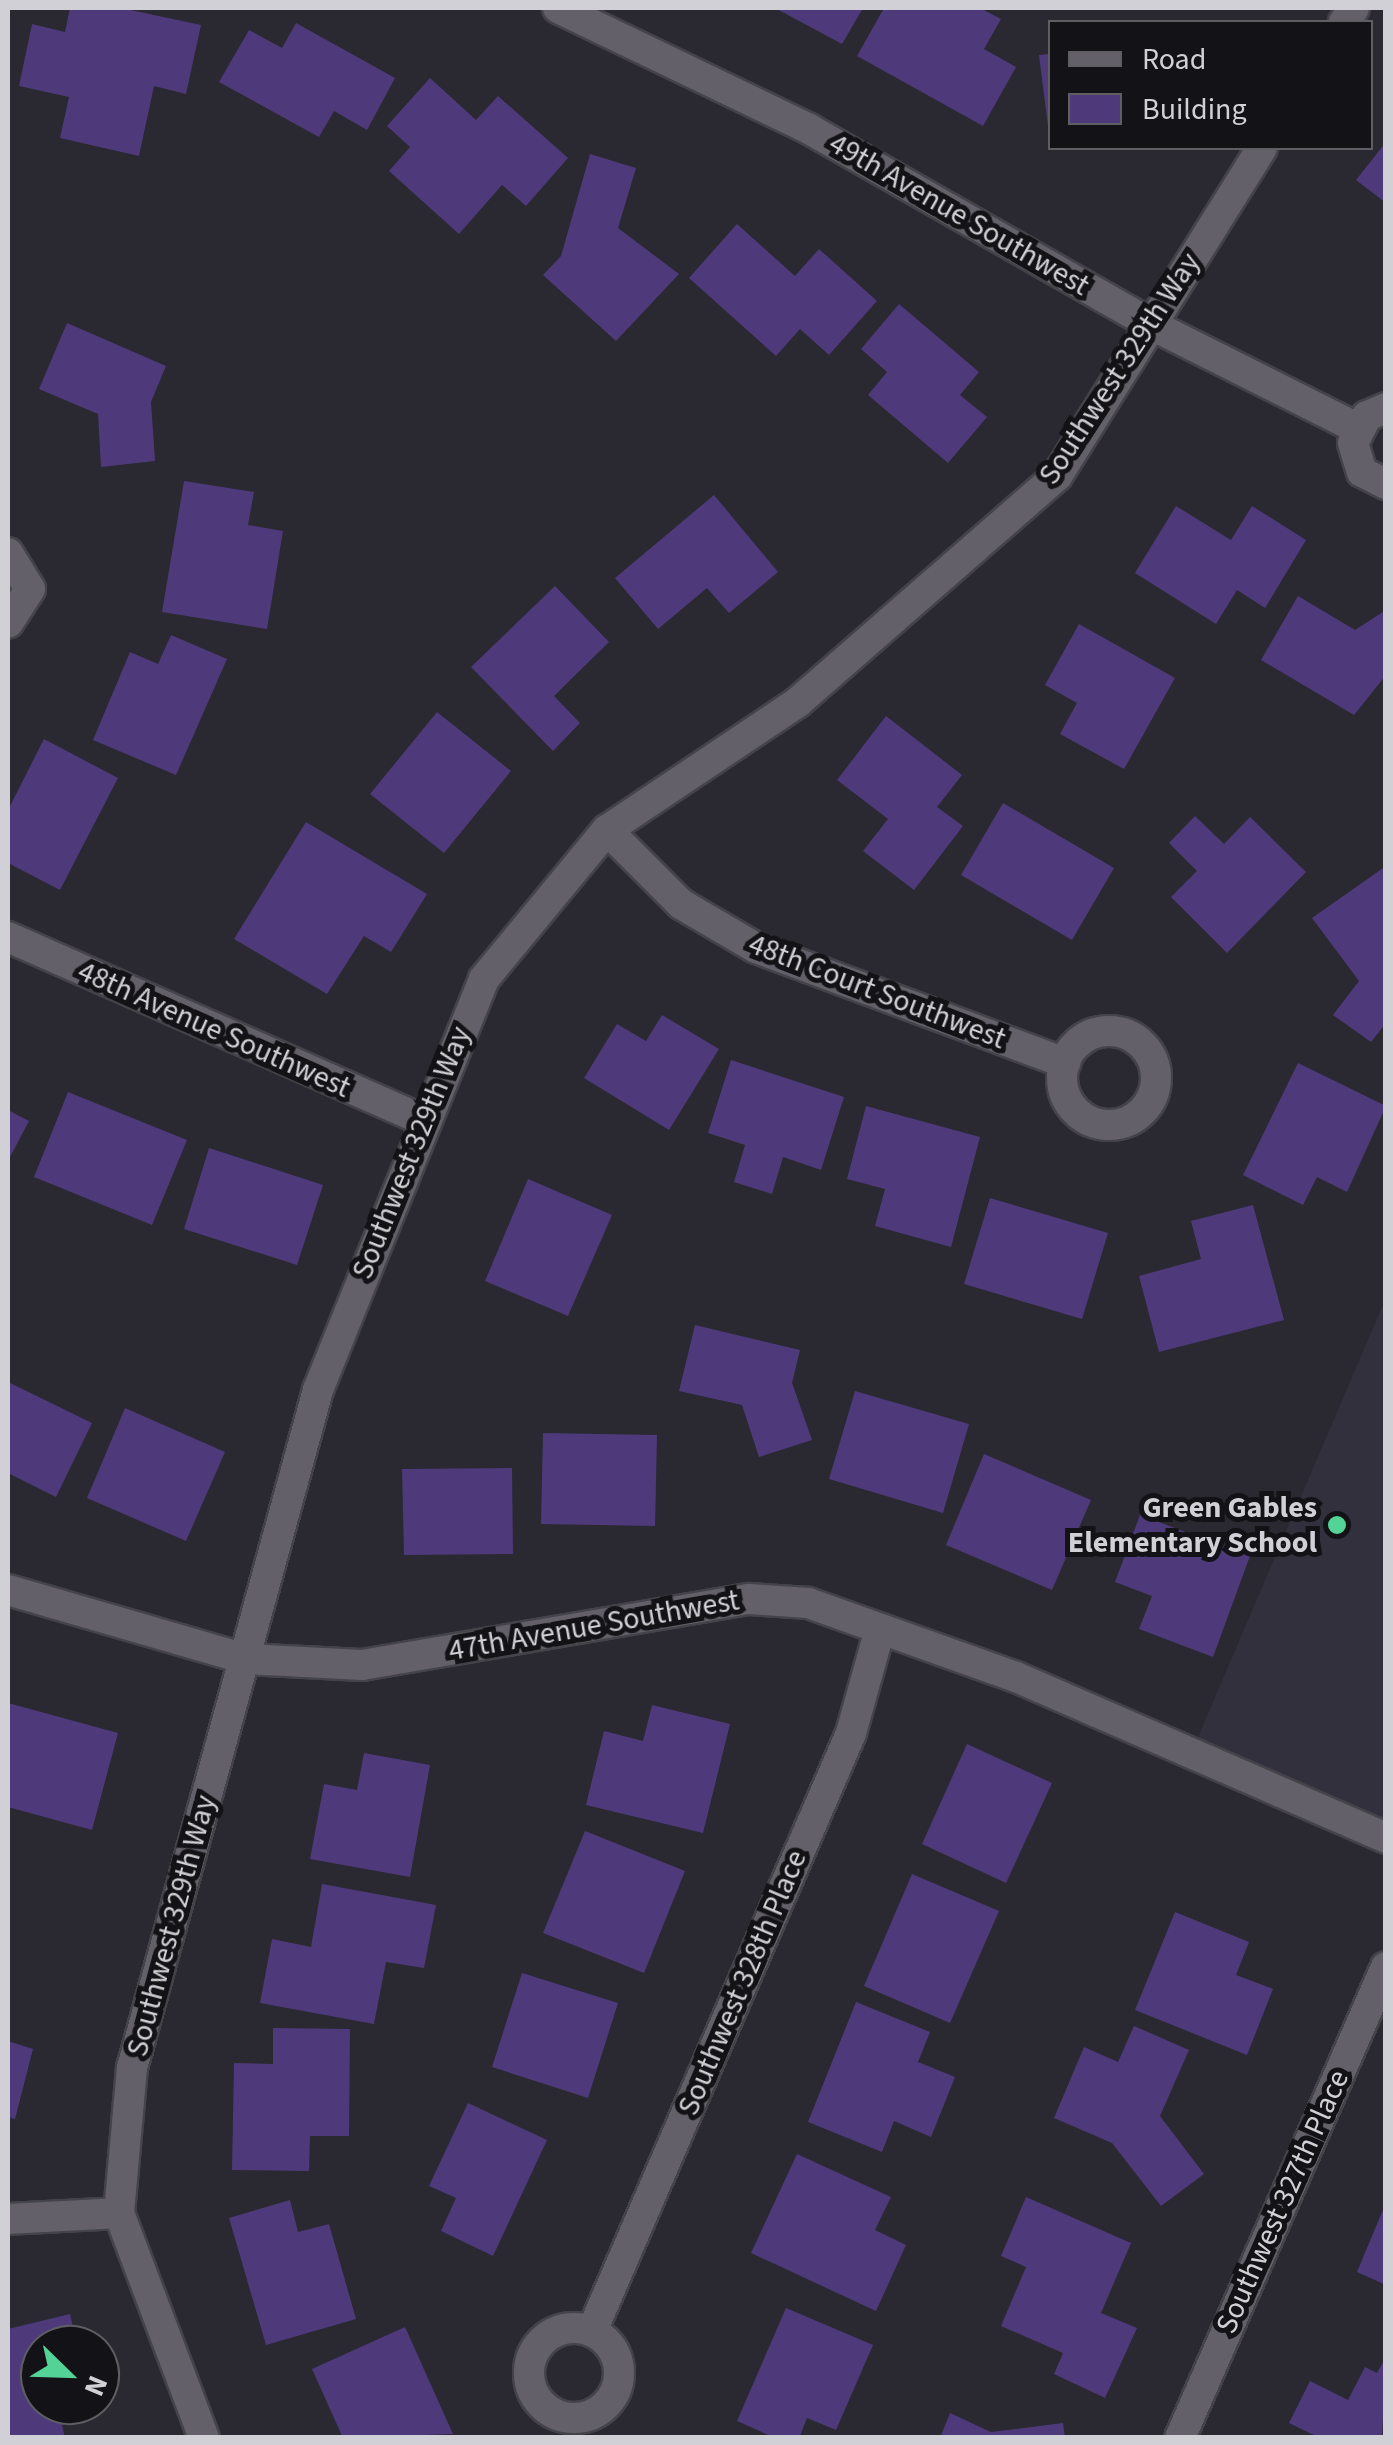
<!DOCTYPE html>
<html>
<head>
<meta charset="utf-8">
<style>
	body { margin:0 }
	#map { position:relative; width:1393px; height:2445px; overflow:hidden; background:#2a2831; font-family:"Source Sans 3",sans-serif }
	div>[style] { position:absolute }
	.built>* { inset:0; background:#33303e }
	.building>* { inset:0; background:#4e3a7a }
	.roads { filter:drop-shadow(2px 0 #44434a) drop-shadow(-2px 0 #44434a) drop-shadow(0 2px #44434a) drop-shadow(0 -2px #44434a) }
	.street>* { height:30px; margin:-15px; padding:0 15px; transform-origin:15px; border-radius:15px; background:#63606a }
	.street>.ring { margin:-15px; padding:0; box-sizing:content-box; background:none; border:30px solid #63606a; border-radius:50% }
	.dots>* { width:28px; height:28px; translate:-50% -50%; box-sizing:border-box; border:5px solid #131216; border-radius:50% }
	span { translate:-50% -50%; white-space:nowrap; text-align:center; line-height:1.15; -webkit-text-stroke:10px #131216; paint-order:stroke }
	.street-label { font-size:30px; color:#d1d0d6 }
	.poi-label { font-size:30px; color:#d1d0d6; font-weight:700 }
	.right { translate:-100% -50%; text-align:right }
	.frame { position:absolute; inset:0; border:10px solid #d1d0d6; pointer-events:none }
	.legend { position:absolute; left:1048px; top:20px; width:325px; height:130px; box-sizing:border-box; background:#131216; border:2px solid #5f5e63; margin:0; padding:12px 18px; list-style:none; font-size:30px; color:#d1d0d6 }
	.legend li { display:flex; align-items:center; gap:20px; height:50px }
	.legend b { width:50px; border:2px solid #5f5e63 }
	.north { position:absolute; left:20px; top:2325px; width:100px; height:100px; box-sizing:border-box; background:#131216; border:2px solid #5f5e63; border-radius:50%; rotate:113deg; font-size:28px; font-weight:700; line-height:40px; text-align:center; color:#d1d0d6 }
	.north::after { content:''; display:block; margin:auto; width:35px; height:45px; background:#53d396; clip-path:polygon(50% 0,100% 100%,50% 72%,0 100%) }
</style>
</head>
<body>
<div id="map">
	<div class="built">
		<i style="clip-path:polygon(1385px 1300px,1385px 1838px,1192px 1751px)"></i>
	</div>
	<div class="building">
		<i style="clip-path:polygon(70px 8px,121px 8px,201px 25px,186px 94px,154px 86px,139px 156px,60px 138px,69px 97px,19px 86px,32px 24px,65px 32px)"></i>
		<i style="clip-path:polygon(775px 8px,863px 8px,842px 44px)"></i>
		<i style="clip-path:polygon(884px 8px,980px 8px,1001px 19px,984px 49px,1016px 67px,983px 126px,857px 56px)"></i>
		<i style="clip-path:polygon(296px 23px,395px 78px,367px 130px,334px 111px,319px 137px,219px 82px,249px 30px,282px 48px)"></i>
		<i style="clip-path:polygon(1050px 54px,1050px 126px,1048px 126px,1039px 55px)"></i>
		<i style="clip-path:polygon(430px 78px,476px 120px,498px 96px,568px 158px,526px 206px,502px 185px,459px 234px,389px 171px,410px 147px,387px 126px)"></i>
		<i style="clip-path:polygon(1386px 142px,1386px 203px,1356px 180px)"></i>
		<i style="clip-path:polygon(590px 154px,636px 168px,618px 228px,679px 274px,616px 341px,543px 275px,561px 256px)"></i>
		<i style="clip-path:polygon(737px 224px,795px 276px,819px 249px,877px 301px,829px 355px,800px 329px,776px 356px,689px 278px)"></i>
		<i style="clip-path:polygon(899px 304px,979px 372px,960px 395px,987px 417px,948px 463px,868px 395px,887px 372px,861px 349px)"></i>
		<i style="clip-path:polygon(67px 323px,166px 366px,151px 402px,155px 461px,101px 467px,98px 414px,39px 389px)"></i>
		<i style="clip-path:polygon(184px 481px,254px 492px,248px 525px,283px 531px,267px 629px,162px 612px)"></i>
		<i style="clip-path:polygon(714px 495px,778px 572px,729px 613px,707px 588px,658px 629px,615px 578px)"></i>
		<i style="clip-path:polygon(1176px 506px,1231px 540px,1252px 506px,1306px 540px,1265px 608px,1237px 590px,1216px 624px,1135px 573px)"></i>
		<i style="clip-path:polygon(555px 586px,609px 642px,554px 696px,580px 723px,553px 751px,471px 667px)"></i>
		<i style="clip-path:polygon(1298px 596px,1355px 630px,1386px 610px,1386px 675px,1354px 715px,1261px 660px)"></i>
		<i style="clip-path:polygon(1079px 624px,1175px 678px,1124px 769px,1060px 734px,1077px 703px,1045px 685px)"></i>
		<i style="clip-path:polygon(171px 635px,227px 659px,176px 775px,93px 740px,130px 652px,158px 664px)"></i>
		<i style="clip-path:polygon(437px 712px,511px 771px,444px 853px,370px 794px)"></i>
		<i style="clip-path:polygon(886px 716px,962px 775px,937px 807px,963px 826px,914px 890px,863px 851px,888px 819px,837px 780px)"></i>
		<i style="clip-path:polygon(44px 739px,118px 778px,60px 890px,8px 863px,8px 810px)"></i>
		<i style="clip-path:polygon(1003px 803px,1114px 868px,1072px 940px,961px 875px)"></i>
		<i style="clip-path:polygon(1195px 816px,1224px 844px,1250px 817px,1306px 872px,1227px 953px,1171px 897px,1197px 871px,1169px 843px)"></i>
		<i style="clip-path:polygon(306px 822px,427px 894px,391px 952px,364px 936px,327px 994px,234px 939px)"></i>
		<i style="clip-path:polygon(1386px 866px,1386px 1023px,1371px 1042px,1333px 1015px,1359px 981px,1312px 918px)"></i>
		<i style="clip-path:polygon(662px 1015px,719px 1049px,669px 1130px,584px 1078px,617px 1024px,646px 1041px)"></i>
		<i style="clip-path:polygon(731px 1060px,844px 1097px,821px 1170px,783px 1157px,772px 1194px,734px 1182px,745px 1145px,708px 1133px)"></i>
		<i style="clip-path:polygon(1298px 1063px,1386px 1106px,1347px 1192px,1317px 1177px,1303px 1205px,1243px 1175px)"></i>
		<i style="clip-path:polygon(68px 1092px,187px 1140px,152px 1225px,34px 1177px)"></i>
		<i style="clip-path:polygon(866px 1106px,980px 1137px,951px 1247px,875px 1226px,885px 1189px,847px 1179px)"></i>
		<i style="clip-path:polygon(8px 1110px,29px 1121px,10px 1157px,8px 1155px)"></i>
		<i style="clip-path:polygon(209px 1148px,323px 1185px,297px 1265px,184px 1229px)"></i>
		<i style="clip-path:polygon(528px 1179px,612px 1215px,568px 1316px,485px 1281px)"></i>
		<i style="clip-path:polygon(990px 1198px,1108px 1233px,1082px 1319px,964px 1284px)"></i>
		<i style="clip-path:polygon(1253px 1205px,1284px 1320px,1159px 1352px,1139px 1276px,1201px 1259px,1191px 1221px)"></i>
		<i style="clip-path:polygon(695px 1325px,800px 1350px,792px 1383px,812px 1440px,759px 1457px,742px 1405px,679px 1391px)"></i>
		<i style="clip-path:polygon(8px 1382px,92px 1423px,56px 1497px,8px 1473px)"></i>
		<i style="clip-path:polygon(855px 1391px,969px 1424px,943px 1513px,829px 1479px)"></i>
		<i style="clip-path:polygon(125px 1408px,225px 1452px,186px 1541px,87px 1498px)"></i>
		<i style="clip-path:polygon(543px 1433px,657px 1435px,655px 1526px,541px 1524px)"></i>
		<i style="clip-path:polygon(984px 1454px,1091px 1500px,1052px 1590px,946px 1545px)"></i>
		<i style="clip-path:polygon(512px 1468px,513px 1554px,404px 1555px,402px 1469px)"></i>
		<i style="clip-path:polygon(1140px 1515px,1250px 1556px,1213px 1657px,1139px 1629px,1152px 1596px,1115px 1582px)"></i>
		<i style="clip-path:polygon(8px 1703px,118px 1733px,92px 1830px,8px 1807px)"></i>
		<i style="clip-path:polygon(652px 1705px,730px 1724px,703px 1833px,586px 1805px,604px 1731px,643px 1741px)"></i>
		<i style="clip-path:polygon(967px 1744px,1052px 1783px,1006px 1883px,922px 1844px)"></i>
		<i style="clip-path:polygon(364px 1753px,430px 1765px,410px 1877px,310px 1859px,324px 1784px,357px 1790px)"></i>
		<i style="clip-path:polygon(585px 1831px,685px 1871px,644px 1973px,543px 1933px)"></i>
		<i style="clip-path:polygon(912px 1874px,999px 1911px,950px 2023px,864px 1986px)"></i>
		<i style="clip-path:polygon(322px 1884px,436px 1905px,424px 1968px,386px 1962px,374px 2024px,260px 2003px,272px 1939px,311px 1947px)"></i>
		<i style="clip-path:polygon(1175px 1912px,1249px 1942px,1236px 1975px,1273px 1989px,1247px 2055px,1135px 2010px)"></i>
		<i style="clip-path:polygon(522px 1973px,618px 2003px,588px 2098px,492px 2067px)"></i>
		<i style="clip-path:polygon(856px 2002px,930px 2032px,918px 2062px,955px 2077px,931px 2137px,894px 2121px,882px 2152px,808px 2122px)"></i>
		<i style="clip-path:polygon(1134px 2026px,1189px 2050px,1160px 2116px,1204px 2174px,1161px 2206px,1112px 2143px,1054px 2118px,1084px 2047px,1118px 2062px)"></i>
		<i style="clip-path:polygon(273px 2028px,350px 2029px,349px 2136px,310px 2136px,309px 2171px,232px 2170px,234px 2063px,273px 2064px)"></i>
		<i style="clip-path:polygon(8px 2041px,33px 2049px,15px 2119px,8px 2117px)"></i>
		<i style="clip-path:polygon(468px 2103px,547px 2140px,493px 2256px,441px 2231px,456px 2198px,429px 2186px)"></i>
		<i style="clip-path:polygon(797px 2154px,891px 2197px,875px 2230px,906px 2245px,876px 2311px,751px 2253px)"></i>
		<i style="clip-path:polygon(1026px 2197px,1131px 2243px,1101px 2313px,1137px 2328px,1105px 2398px,1054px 2374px,1063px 2353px,1001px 2326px,1026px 2267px,1001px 2256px)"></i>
		<i style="clip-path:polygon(290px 2200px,298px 2232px,329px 2224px,356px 2319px,266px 2345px,229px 2218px)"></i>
		<i style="clip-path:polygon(1385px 2205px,1386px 2205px,1386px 2285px,1357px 2272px)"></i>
		<i style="clip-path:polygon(786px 2308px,873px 2345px,836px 2430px,807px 2418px,799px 2438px,775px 2438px,737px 2421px)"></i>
		<i style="clip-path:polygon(70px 2314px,77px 2345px,40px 2345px,40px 2405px,91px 2405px,94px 2417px,62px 2425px,65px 2438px,8px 2438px,8px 2329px)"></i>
		<i style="clip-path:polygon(405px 2327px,453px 2434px,343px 2438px,312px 2369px)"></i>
		<i style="clip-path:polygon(1386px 2357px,1382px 2438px,1320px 2438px,1289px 2423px,1310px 2381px,1348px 2400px,1365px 2367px,1377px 2373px)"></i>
		<i style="clip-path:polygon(950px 2413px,991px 2432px,1063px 2423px,1065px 2438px,940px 2438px)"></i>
	</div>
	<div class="roads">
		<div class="street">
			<i style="left:558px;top:8px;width:279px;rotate:25.7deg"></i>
			<i style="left:809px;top:129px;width:397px;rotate:29.7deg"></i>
			<i style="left:1154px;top:326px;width:227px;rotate:26.7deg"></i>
			<i style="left:1344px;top:22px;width:17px;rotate:-54deg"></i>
			<i style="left:1386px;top:408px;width:21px;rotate:157deg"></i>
			<i style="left:1367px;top:416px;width:30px;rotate:117deg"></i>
			<i style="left:1353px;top:443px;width:30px;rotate:73deg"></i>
			<i style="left:1362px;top:472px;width:27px;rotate:27deg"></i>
			<i style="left:8px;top:553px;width:42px;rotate:58.6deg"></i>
			<i style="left:30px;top:589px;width:40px;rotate:122.9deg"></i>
			<i style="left:607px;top:830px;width:105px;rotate:45deg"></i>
			<i style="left:681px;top:904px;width:87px;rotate:30.4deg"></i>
			<i style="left:756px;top:948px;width:330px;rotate:20.4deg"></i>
			<i style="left:8px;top:937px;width:453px;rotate:23.8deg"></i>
			<i class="ring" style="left:1062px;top:1031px;width:64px;height:64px"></i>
			<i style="left:8px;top:1590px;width:248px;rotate:16.2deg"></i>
			<i style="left:246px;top:1659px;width:116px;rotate:3deg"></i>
			<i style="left:362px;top:1665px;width:393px;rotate:-9.7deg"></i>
			<i style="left:749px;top:1599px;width:59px;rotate:3.9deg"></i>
			<i style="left:808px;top:1603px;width:221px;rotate:19.6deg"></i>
			<i style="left:1016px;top:1677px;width:404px;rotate:23.5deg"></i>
			<i style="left:8px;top:2219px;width:111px;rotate:-3.1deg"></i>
			<i class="ring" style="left:529px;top:2328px;width:60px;height:60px"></i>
			<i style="left:592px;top:2331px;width:652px;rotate:-66.58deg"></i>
			<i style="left:851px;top:1733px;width:108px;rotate:-74.4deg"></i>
			<i style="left:204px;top:2438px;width:241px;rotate:-110.7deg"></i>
			<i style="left:119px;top:2213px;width:146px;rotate:-84.9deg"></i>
			<i style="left:132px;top:2068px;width:703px;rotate:-74.66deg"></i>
			<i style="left:318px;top:1390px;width:443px;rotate:-68deg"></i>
			<i style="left:484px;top:979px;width:193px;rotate:-50.5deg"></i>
			<i style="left:607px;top:830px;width:230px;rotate:-33.8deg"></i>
			<i style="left:798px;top:702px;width:344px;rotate:-41.1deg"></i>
			<i style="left:1057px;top:476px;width:387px;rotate:-58deg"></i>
			<i style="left:1180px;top:2438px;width:514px;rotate:-66.38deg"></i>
		</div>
	</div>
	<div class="dots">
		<i style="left:1337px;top:1525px;background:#53d396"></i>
	</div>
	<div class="street-label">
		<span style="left:959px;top:215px;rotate:30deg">49th Avenue Southwest</span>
		<span style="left:1120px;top:369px;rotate:-57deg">Southwest 329th Way</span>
		<span style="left:877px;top:992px;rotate:21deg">48th Court Southwest</span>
		<span style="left:214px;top:1030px;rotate:24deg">48th Avenue Southwest</span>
		<span style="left:412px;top:1153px;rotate:-68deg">Southwest 329th Way</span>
		<span style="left:594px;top:1626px;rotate:-10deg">47th Avenue Southwest</span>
		<span style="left:172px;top:1926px;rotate:-75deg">Southwest 329th Way</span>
		<span style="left:743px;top:1983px;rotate:-67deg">Southwest 328th Place</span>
		<span style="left:1283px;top:2202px;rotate:-66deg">Southwest 327th Place</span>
	</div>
	<div class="poi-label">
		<span class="right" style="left:1317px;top:1525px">Green Gables<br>Elementary School</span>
	</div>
	<div class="frame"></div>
	<ul class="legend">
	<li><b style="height:12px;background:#63606a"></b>Road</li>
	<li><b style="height:28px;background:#4e3a7a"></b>Building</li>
	</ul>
	<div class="north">N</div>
</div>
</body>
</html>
